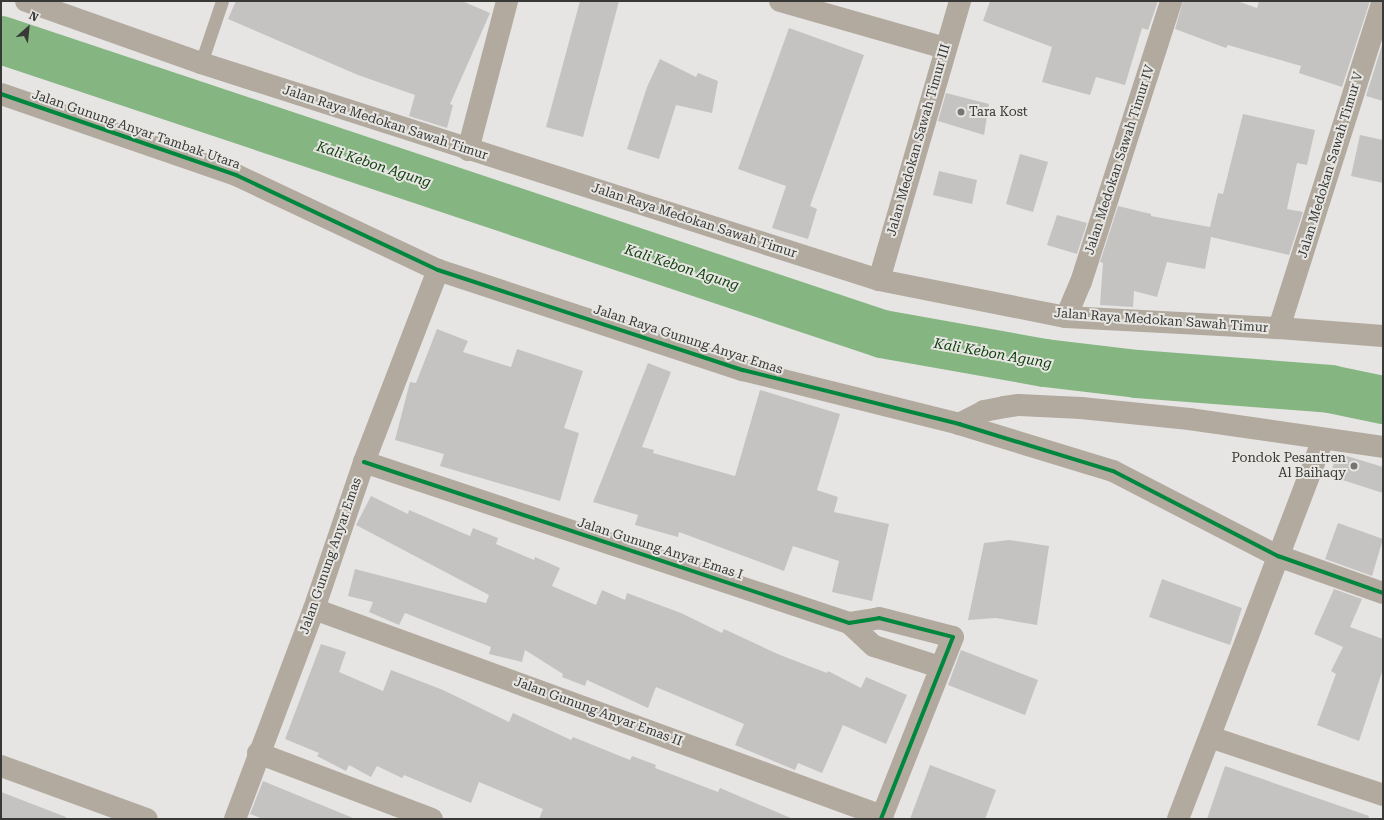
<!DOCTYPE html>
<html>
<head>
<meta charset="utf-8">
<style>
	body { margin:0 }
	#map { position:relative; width:1384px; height:820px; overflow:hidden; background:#e6e5e4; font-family:"Roboto Serif",serif }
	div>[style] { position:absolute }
	.river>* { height:48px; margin:-24px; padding:0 24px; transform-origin:24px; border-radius:24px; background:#85b581 }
	.building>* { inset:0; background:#c4c3c2 }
	.service>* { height:13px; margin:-6.5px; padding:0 6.5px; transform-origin:6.5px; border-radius:6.5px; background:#b3aa9f }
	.minor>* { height:22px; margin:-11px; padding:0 11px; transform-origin:11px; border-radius:11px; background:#b3aa9f }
	.cycleway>* { height:4px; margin:-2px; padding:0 2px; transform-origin:2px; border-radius:2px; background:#00873e }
	.dots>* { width:11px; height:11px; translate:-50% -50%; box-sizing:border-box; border:2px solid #e7e6e3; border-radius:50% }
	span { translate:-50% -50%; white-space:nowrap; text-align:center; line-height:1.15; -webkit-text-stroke:4px #e7e6e3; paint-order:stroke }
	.poi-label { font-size:13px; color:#383836 }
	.left { translate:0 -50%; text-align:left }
	.right { translate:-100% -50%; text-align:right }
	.street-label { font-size:13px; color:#383836 }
	.water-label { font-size:14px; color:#11410f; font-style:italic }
	.frame { position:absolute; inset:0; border:2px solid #383836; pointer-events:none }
	.north { position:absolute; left:8px; top:8px; width:40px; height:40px; -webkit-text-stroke:3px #e7e6e3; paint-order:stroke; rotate:27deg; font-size:11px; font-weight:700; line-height:16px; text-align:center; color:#383836 }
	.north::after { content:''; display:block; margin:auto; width:14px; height:18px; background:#383836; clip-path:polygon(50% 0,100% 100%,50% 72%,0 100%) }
</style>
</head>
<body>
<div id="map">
	<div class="river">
		<i style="left:1px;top:40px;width:929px;rotate:18.45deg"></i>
		<i style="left:882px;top:334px;width:166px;rotate:10.1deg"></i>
		<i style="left:1045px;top:363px;width:93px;rotate:6.8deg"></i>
		<i style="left:1137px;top:374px;width:194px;rotate:4.4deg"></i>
		<i style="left:1330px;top:389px;width:54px;rotate:11.7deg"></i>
	</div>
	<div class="building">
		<i style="clip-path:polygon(236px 1px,462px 1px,490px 13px,450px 104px,453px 105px,447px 128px,409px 116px,415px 95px,358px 75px,228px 19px)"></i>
		<i style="clip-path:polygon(580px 1px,619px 1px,583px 137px,546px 127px)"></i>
		<i style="clip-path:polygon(990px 1px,1158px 1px,1148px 30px,1142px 28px,1125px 85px,1096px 77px,1090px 95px,1042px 82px,1052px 47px,983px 21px)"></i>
		<i style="clip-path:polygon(1183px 1px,1237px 1px,1257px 8px,1259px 1px,1370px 1px,1342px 87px,1299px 73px,1301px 66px,1228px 45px,1226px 48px,1175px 29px)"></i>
		<i style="clip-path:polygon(789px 28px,864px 55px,810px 206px,817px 209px,808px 239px,772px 228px,786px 186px,738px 169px)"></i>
		<i style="clip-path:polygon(1383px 42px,1383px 101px,1366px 96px)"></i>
		<i style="clip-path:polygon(660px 59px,696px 77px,698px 73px,718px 81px,712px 113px,676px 105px,659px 159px,627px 149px,647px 87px)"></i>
		<i style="clip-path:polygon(946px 93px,989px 104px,984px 135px,938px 121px)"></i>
		<i style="clip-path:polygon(1243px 114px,1315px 130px,1307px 165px,1297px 163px,1287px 209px,1303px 212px,1289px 255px,1211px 237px,1205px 269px,1167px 262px,1157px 297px,1134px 291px,1133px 307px,1100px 305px,1103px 263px,1100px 262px,1118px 206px,1151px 214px,1151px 216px,1210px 227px,1218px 193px,1223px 194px)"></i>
		<i style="clip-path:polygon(1360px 135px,1383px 140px,1383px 183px,1351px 176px)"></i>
		<i style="clip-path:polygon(1020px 154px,1048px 162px,1033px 212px,1006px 204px)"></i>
		<i style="clip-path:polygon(939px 171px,977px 180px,972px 204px,933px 195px)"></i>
		<i style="clip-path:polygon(1057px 215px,1087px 223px,1077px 254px,1047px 245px)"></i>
		<i style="clip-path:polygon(437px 329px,468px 341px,463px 352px,511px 367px,517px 349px,583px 371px,564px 428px,579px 433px,560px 501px,440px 466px,444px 454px,395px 440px,410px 382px,416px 383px)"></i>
		<i style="clip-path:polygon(648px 363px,671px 372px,642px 447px,654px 450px,653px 453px,735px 476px,760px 390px,840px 414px,817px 490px,838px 497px,834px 512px,889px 524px,872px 601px,832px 592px,839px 561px,793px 546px,784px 571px,679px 532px,678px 537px,635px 525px,638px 515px,593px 502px)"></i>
		<i style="clip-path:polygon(1337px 453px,1383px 467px,1383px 493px,1330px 476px)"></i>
		<i style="clip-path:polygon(371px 496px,408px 514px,409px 510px,470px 536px,473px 528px,498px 538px,496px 544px,534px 560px,535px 557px,560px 568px,552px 586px,596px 605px,602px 590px,625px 600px,627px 593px,681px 613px,722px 633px,724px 629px,780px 655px,827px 673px,828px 671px,861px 688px,866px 677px,907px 695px,886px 744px,843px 725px,822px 773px,798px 763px,795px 770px,735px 745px,744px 724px,656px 687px,648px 708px,587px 680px,585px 686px,562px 677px,563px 674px,525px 650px,522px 662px,489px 654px,491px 647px,405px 613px,399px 625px,369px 612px,373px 602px,348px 596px,355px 569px,486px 603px,489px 595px,356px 525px)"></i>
		<i style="clip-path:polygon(1338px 523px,1383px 539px,1372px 576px,1325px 559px)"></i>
		<i style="clip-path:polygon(1009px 540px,1049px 546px,1037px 625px,996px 618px,968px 620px,984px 543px)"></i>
		<i style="clip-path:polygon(1162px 579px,1242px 608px,1230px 645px,1149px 617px)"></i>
		<i style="clip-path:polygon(1334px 589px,1362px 599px,1350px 627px,1383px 639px,1383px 669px,1359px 741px,1317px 725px,1336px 674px,1331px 671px,1343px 647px,1314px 634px)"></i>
		<i style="clip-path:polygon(321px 644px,346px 652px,339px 672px,383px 691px,391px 670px,443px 690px,509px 722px,513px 713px,571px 740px,573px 737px,630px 760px,632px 756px,656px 765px,655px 768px,718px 792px,720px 788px,793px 819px,539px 819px,543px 809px,479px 782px,471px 803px,404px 775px,402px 778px,377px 766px,371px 777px,349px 765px,346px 771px,317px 756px,319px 753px,285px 739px)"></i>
		<i style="clip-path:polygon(961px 650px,1038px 680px,1025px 715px,948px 685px)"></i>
		<i style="clip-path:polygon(930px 765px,996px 790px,985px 819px,910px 819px)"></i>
		<i style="clip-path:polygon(1225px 766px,1369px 816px,1368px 819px,1207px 819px)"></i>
		<i style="clip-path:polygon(263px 781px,353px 818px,353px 819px,263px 819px,250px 814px)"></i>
		<i style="clip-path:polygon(1px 792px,66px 817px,66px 819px,1px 819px)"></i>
	</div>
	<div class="service">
		<i style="left:201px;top:63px;width:65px;rotate:-71.3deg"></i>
	</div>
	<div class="minor">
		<i style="left:26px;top:1px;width:186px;rotate:19.5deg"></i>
		<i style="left:201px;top:63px;width:712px;rotate:17.75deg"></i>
		<i style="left:879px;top:280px;width:191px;rotate:11.2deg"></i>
		<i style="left:1066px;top:317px;width:213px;rotate:3deg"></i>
		<i style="left:1279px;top:328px;width:104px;rotate:4.4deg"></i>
		<i style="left:780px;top:1px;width:172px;rotate:15.9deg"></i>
		<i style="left:1px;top:94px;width:249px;rotate:19deg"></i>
		<i style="left:236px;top:175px;width:223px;rotate:25.2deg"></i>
		<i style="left:438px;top:270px;width:321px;rotate:18.2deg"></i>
		<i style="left:743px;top:370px;width:223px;rotate:14deg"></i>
		<i style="left:959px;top:424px;width:161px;rotate:17deg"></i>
		<i style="left:1113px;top:471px;width:186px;rotate:27.3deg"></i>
		<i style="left:1278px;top:556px;width:111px;rotate:19.4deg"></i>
		<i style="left:468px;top:150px;width:154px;rotate:-75.3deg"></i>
		<i style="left:879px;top:280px;width:291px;rotate:-73.8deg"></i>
		<i style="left:1066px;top:317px;width:38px;rotate:-67deg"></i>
		<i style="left:1081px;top:282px;width:295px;rotate:-72.2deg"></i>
		<i style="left:1279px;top:328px;width:343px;rotate:-72.4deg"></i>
		<i style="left:959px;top:424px;width:28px;rotate:-27deg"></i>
		<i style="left:984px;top:411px;width:20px;rotate:-11deg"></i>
		<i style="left:1004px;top:407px;width:15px;rotate:-8deg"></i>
		<i style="left:1019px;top:405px;width:62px;rotate:2.8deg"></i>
		<i style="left:1081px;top:408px;width:109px;rotate:5.8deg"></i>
		<i style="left:1189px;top:419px;width:196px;rotate:8.2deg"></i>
		<i style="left:364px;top:462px;width:511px;rotate:18.36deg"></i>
		<i style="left:849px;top:623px;width:30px;rotate:-9deg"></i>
		<i style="left:879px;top:618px;width:76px;rotate:14.4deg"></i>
		<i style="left:953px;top:637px;width:196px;rotate:111.6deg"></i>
		<i style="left:314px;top:609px;width:605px;rotate:20.02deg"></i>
		<i style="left:849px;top:623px;width:34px;rotate:43deg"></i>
		<i style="left:874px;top:646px;width:69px;rotate:17.7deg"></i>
		<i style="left:1210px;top:737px;width:182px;rotate:18.5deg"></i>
		<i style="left:258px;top:753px;width:186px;rotate:20.8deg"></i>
		<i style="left:1px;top:766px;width:155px;rotate:20deg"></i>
		<i style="left:235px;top:819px;width:224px;rotate:-69.4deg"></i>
		<i style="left:314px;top:609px;width:155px;rotate:-71.2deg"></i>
		<i style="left:364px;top:462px;width:206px;rotate:-68.9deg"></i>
		<i style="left:1178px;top:819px;width:406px;rotate:-69.1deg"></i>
	</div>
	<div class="cycleway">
		<i style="left:1px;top:94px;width:249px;rotate:19deg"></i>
		<i style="left:236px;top:175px;width:223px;rotate:25.2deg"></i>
		<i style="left:438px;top:270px;width:321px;rotate:18.2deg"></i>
		<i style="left:743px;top:370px;width:223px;rotate:14deg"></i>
		<i style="left:959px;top:424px;width:161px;rotate:17deg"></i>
		<i style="left:1113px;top:471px;width:186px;rotate:27.3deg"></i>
		<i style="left:1278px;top:556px;width:111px;rotate:19.4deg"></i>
		<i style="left:364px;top:462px;width:511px;rotate:18.36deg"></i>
		<i style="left:849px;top:623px;width:30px;rotate:-9deg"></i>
		<i style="left:879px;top:618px;width:76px;rotate:14.4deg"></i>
		<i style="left:953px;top:637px;width:196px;rotate:111.6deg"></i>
	</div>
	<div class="dots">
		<i style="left:961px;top:112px;background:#757573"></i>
		<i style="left:1354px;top:466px;background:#757573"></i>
	</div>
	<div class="poi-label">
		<span class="left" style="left:969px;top:112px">Tara Kost</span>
		<span class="right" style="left:1346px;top:466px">Pondok Pesantren<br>Al Baihaqy</span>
	</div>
	<div class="street-label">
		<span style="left:385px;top:123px;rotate:18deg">Jalan Raya Medokan Sawah Timur</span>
		<span style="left:136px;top:130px;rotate:19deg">Jalan Gunung Anyar Tambak Utara</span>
		<span style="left:919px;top:140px;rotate:-74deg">Jalan Medokan Sawah Timur III</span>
		<span style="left:1120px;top:160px;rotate:-72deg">Jalan Medokan Sawah Timur IV</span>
		<span style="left:1331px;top:165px;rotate:-73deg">Jalan Medokan Sawah Timur V</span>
		<span style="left:694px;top:221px;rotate:18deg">Jalan Raya Medokan Sawah Timur</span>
		<span style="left:1161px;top:321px;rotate:4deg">Jalan Raya Medokan Sawah Timur</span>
		<span style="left:688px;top:340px;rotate:18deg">Jalan Raya Gunung Anyar Emas</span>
		<span style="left:660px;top:549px;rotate:18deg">Jalan Gunung Anyar Emas I</span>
		<span style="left:331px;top:556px;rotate:-71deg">Jalan Gunung Anyar Emas</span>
		<span style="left:598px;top:712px;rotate:20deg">Jalan Gunung Anyar Emas II</span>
	</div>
	<div class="water-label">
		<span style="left:374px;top:164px;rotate:18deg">Kali Kebon Agung</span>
		<span style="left:682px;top:267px;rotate:18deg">Kali Kebon Agung</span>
		<span style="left:993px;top:353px;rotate:10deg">Kali Kebon Agung</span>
	</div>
	<div class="frame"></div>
	<div class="north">N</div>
</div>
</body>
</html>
